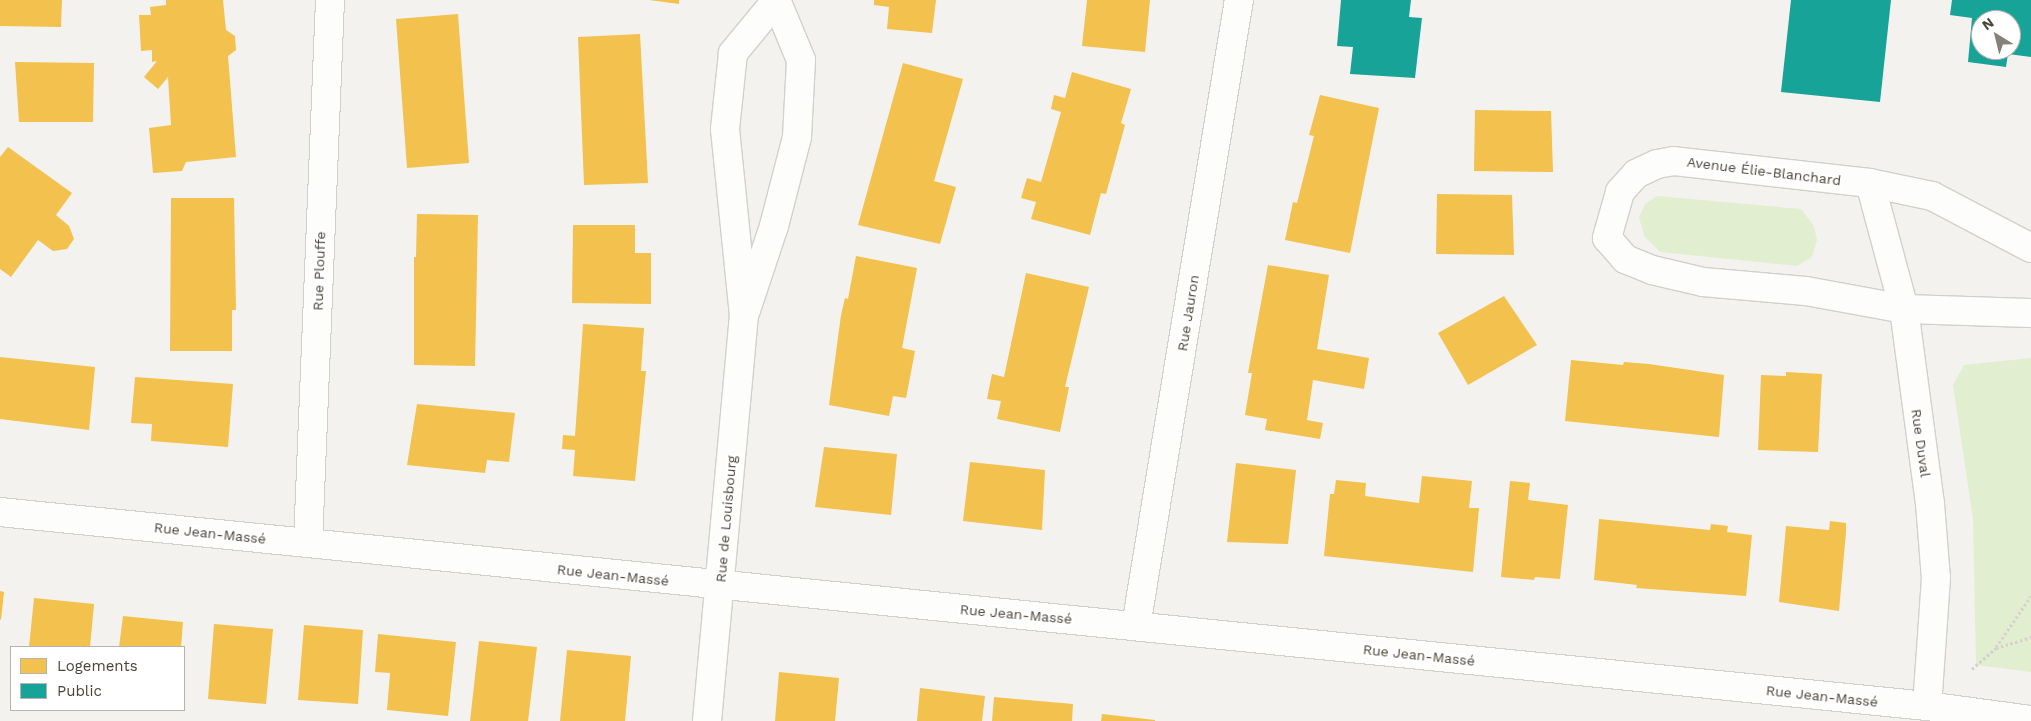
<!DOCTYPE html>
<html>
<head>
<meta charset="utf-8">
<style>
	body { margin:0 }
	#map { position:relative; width:2031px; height:721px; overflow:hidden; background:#f4f2ee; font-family:"Work Sans",sans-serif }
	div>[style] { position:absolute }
	.green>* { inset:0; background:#e1eecf }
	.homes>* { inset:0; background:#f2c14e }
	.public>* { inset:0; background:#17a398 }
	.path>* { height:3px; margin-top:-1.5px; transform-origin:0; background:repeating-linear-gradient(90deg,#d3d2cc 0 2.5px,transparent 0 5px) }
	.roads { filter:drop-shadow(1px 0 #d2d0cb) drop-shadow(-1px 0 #d2d0cb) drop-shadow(0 1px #d2d0cb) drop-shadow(0 -1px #d2d0cb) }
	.street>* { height:28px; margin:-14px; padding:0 14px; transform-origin:14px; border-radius:14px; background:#fdfdfc }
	span { translate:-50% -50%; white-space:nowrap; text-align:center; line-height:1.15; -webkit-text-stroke:5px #fff; paint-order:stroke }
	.street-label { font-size:14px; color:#4b4439 }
	.legend { position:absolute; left:10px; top:646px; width:175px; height:65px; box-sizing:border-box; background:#fff; border:1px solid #b7b4b0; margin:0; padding:6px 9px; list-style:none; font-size:15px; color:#4b4439 }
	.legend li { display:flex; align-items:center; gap:10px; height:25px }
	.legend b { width:25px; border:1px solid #b7b4b0 }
	.north { position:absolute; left:1971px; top:10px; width:50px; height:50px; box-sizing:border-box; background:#fff; border:1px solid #b7b4b0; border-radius:50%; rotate:324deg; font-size:14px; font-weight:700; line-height:20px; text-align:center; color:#4b4439 }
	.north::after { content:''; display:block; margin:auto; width:18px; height:22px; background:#868178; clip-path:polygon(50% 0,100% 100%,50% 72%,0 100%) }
</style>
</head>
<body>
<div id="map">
	<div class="green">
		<i style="clip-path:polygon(1657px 196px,1801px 209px,1814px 226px,1817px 240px,1812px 257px,1797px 266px,1660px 252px,1644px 236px,1639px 217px,1645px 204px)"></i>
		<i style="clip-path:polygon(2031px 358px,2031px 672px,1976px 665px,1973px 519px,1953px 385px,1964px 365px)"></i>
	</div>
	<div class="homes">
		<i style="clip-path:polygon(0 0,62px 0,61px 27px,0 26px)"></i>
		<i style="clip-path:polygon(166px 0,223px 0,226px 30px,235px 36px,236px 50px,228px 56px,236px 157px,186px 162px,182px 171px,153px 173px,149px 128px,171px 125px,168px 77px,158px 89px,144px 77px,157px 61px,152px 62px,152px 50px,141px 51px,139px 15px,151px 15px,150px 7px,166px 5px)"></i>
		<i style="clip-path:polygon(649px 0,679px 0,679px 4px)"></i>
		<i style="clip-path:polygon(874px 0,936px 0,932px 33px,887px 29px,889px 7px,874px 5px)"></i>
		<i style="clip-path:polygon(1087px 0,1150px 0,1145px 52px,1082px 46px)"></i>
		<i style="clip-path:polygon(458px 14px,469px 163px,407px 168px,396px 19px)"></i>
		<i style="clip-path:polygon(640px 34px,648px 183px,584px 185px,578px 37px)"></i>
		<i style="clip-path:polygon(15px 62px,94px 63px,93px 122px,19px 122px)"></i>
		<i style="clip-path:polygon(903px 63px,963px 79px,934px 181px,956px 187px,940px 244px,858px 225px)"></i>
		<i style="clip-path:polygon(1072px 72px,1131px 89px,1121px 123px,1125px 125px,1106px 194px,1101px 193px,1090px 235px,1031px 219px,1036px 202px,1021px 198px,1027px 178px,1041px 182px,1061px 112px,1051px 109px,1054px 95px,1065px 98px)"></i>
		<i style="clip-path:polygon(1320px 95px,1379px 108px,1350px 253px,1285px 240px,1293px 202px,1297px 203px,1314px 136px,1309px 135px)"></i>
		<i style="clip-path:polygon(1475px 110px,1551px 111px,1553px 172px,1474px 171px)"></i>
		<i style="clip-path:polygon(8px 147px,72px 193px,56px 215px,69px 226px,74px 239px,67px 249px,53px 251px,38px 240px,11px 277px,0 269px,0 157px)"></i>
		<i style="clip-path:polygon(1437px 194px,1512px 195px,1514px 255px,1436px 254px)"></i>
		<i style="clip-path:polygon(171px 198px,234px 198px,236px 310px,232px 310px,232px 351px,170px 351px)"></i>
		<i style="clip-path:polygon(417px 214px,478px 215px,475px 366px,414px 365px,414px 257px,416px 257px)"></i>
		<i style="clip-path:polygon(573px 225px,635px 225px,635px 253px,651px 253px,651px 304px,572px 303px)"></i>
		<i style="clip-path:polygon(856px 256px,917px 268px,902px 348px,915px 351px,906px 398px,893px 396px,889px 416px,829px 405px,841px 315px,845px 298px,848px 299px)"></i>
		<i style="clip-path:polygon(1268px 265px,1329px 275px,1317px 349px,1369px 358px,1364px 389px,1313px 380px,1307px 420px,1323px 423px,1320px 439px,1265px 430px,1267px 419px,1245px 415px,1252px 373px,1248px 373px)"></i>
		<i style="clip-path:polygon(1026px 273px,1089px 287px,1065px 387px,1069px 387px,1060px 432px,997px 419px,1001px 401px,987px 399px,992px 374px,1004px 377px)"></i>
		<i style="clip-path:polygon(1504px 296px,1537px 345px,1468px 385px,1438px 333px)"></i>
		<i style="clip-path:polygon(583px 324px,644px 328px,641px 371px,646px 371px,635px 481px,573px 476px,575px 450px,562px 449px,563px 435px,575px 436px)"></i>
		<i style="clip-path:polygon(0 357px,95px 367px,89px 430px,0 419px)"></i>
		<i style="clip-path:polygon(1571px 360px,1623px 365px,1624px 362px,1649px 364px,1724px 375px,1719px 437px,1565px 421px)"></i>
		<i style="clip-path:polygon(1786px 372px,1822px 374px,1818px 452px,1758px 450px,1761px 375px,1786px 376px)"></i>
		<i style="clip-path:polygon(135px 377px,233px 384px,228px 447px,151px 441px,152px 424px,131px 423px)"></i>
		<i style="clip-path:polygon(417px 404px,515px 413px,509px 462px,487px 460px,485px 473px,407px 465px)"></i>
		<i style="clip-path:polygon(824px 447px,897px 454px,891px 515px,815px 507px)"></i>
		<i style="clip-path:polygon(970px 462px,1045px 470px,1042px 530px,963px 521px)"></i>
		<i style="clip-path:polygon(1236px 463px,1296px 470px,1288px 544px,1227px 542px)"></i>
		<i style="clip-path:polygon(1422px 476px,1472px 481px,1469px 508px,1479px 508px,1473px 572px,1324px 556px,1330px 494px,1334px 494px,1336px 480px,1366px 483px,1365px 496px,1419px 503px)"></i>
		<i style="clip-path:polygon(1510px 481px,1530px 483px,1528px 500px,1568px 505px,1560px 579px,1535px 577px,1534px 580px,1501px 577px)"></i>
		<i style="clip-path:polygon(1599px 519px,1710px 530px,1711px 524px,1728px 526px,1727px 532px,1752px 535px,1746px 596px,1636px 588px,1637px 585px,1594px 580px)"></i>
		<i style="clip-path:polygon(1830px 521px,1846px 523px,1846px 532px,1839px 611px,1779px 602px,1786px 526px,1829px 530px)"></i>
		<i style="clip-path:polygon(0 591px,4px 592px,1px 620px,0 619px)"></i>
		<i style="clip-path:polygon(34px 598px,94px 604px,90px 647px,29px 647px)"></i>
		<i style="clip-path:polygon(123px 616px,183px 622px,181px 647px,119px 647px)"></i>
		<i style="clip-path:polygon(214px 624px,273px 629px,266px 704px,208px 699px)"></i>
		<i style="clip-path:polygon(304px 625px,363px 630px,358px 704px,298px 700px)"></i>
		<i style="clip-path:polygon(378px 634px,456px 642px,448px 716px,387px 710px,390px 673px,375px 672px)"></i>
		<i style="clip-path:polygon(479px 641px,537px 647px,528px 721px,470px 721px)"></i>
		<i style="clip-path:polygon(567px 650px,631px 656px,625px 721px,560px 721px)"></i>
		<i style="clip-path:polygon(779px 672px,839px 678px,835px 721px,775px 721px)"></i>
		<i style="clip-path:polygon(920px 688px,985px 696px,982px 721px,917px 721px)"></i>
		<i style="clip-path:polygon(994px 697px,1073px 704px,1072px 721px,992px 721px)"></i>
		<i style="clip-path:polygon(1102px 714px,1155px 720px,1155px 721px,1101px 721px)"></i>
	</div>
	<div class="public">
		<i style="clip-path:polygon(1341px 0,1411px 0,1409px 17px,1422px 18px,1415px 78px,1350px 74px,1353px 47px,1337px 46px)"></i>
		<i style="clip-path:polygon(1791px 0,1891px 0,1880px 102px,1781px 92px)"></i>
		<i style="clip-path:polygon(evenodd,1952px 0,2031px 0,2031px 57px,2008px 54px,2006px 67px,1968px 62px,1972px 18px,1950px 15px,1952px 0,1981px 20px,2011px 20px,2011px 50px,1981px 50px,1981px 20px)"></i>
	</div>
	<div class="path">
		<i style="left:1996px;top:647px;width:62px;rotate:-55.5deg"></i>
		<i style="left:1972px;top:669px;width:32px;rotate:-41deg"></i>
		<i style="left:1996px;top:648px;width:37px;rotate:-17deg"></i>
	</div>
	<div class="roads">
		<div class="street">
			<i style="left:1870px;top:183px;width:131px;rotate:74.9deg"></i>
			<i style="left:1904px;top:309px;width:197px;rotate:82.4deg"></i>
			<i style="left:1930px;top:504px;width:74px;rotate:85.4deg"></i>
			<i style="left:1936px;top:578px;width:128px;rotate:94deg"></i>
			<i style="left:2031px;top:248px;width:112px;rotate:-152.3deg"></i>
			<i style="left:1932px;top:196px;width:63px;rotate:-168.2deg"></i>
			<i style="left:1870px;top:183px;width:197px;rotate:-173.6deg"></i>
			<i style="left:1674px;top:161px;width:17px;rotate:170deg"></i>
			<i style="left:1657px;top:164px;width:23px;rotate:155deg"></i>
			<i style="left:1636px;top:174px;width:24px;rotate:132deg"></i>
			<i style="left:1620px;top:192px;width:48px;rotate:105.8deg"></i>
			<i style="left:1607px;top:238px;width:28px;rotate:49deg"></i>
			<i style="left:1625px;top:259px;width:29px;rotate:22deg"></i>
			<i style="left:1652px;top:270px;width:52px;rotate:13.2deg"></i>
			<i style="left:1703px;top:282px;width:103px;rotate:5deg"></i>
			<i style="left:1806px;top:291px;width:100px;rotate:10.4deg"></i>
			<i style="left:1904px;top:309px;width:127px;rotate:1.8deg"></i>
			<i style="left:746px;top:310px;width:89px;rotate:-71.6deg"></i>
			<i style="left:774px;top:226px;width:92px;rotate:-75.5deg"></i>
			<i style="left:797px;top:137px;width:77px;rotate:-87deg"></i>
			<i style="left:801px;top:60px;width:65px;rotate:-112.6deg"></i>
			<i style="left:0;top:512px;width:1937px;rotate:5.75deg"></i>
			<i style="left:1927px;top:706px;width:105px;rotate:7.7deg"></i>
			<i style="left:308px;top:543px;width:543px;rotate:-87.68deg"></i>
			<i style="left:1136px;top:626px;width:634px;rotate:-80.66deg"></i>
			<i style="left:707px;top:721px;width:407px;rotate:-84.8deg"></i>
			<i style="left:744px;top:316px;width:188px;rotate:-95.8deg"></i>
			<i style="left:725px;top:129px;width:76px;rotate:-84deg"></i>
			<i style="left:733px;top:53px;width:66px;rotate:-50.5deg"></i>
		</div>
	</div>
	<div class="street-label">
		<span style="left:1764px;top:171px;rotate:7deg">Avenue Élie-Blanchard</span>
		<span style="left:319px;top:271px;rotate:-88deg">Rue Plouffe</span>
		<span style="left:1188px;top:313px;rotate:-81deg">Rue Jauron</span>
		<span style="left:1921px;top:443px;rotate:82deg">Rue Duval</span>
		<span style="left:726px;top:519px;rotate:-85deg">Rue de Louisbourg</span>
		<span style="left:210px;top:533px;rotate:6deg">Rue Jean-Massé</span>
		<span style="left:613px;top:575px;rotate:6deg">Rue Jean-Massé</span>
		<span style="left:1016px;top:614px;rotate:5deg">Rue Jean-Massé</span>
		<span style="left:1419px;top:655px;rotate:6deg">Rue Jean-Massé</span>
		<span style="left:1822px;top:696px;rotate:6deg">Rue Jean-Massé</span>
	</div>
	<ul class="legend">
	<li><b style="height:14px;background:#f2c14e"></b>Logements</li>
	<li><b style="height:14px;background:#17a398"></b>Public</li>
	</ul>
	<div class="north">N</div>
</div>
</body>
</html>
